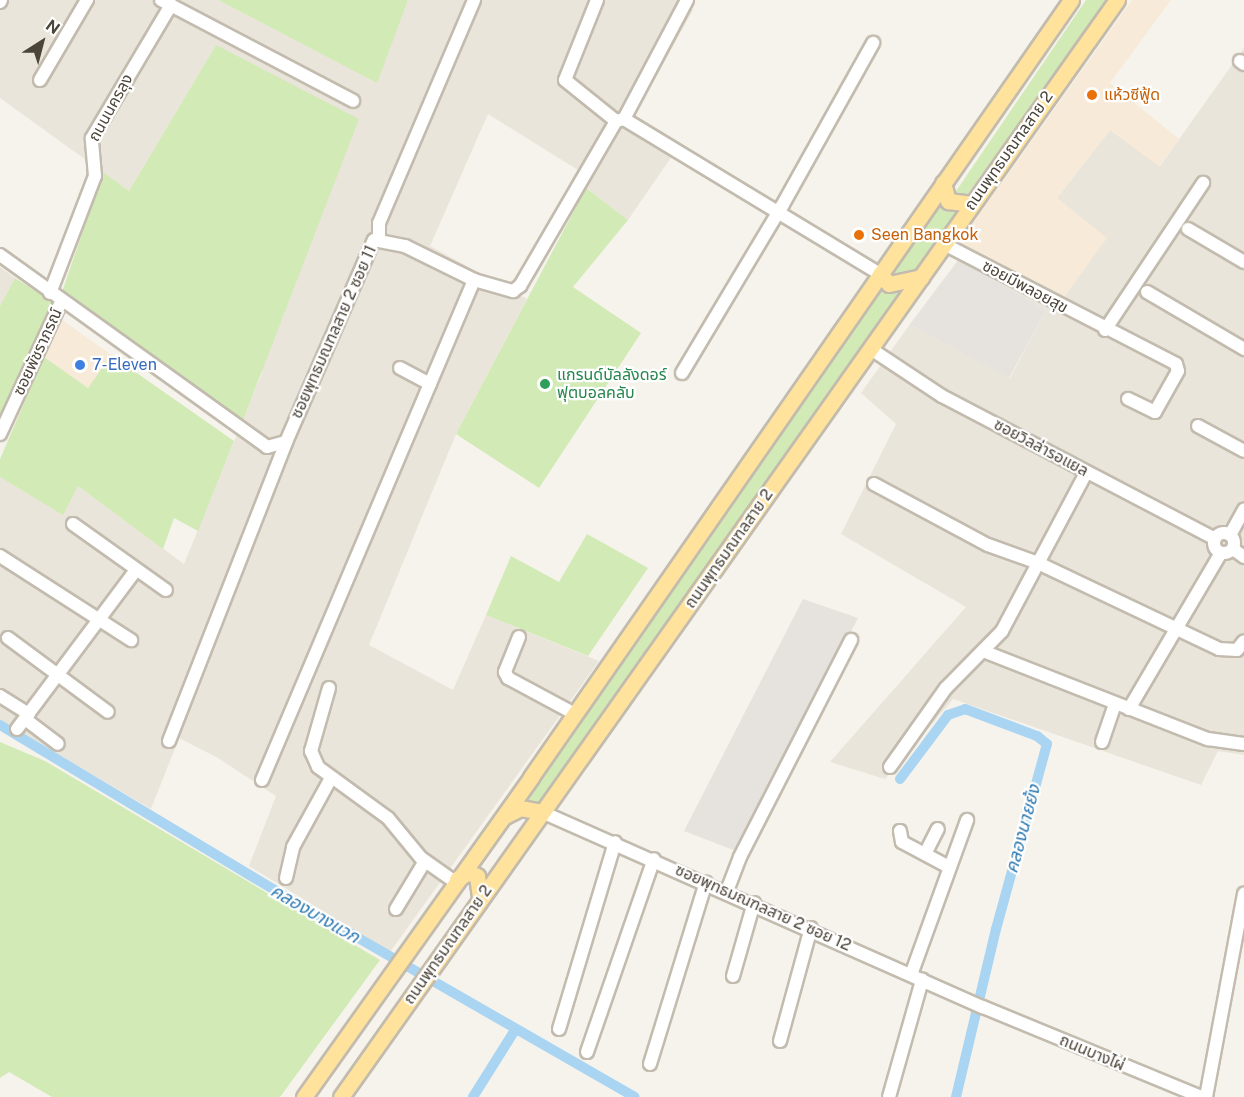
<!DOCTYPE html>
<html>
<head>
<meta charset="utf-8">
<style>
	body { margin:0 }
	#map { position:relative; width:1244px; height:1097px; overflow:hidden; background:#f6f3ec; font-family:"Public Sans","Noto Sans Thai",sans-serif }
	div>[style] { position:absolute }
	.residential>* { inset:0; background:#eae5da }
	.commercial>* { inset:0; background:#f7ead8 }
	.industrial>* { inset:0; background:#e6e2dd }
	.green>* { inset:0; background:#d2eab5 }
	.canal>* { height:10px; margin:-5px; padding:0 5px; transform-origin:5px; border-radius:5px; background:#a9d4f2 }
	.roads { filter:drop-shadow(2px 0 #c2bbae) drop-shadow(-2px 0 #c2bbae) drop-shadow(0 2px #c2bbae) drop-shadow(0 -2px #c2bbae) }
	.minor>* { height:12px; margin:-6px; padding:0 6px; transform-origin:6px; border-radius:6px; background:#fff }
	.minor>.ring { margin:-6px; padding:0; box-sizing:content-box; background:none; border:12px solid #fff; border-radius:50% }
	.major>* { height:15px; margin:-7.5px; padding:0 7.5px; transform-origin:7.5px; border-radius:7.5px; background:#ffe39c }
	.dots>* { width:16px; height:16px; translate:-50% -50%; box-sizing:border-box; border:3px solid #fff; border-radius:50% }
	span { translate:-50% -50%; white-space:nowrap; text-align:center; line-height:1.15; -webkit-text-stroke:4.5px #fff; paint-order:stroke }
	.food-label { font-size:16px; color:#c56008 }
	.left { translate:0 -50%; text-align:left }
	.street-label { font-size:16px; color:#4b4439 }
	.shop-label { font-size:16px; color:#366cbe }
	.leisure-label { font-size:16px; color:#27864d }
	.water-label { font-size:18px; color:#2e7ab2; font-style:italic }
	.north { position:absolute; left:12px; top:12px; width:60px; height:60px; -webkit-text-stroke:4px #fff; paint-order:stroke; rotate:36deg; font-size:16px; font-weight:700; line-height:24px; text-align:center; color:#4b4439 }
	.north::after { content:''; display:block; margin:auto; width:21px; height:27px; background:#4b4439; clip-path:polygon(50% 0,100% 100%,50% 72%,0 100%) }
</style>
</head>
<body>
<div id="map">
	<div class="residential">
		<i style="clip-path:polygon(0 0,218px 0,376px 82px,408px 0,678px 0,693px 10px,635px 115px,681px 143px,628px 220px,573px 178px,578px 170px,488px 114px,430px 246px,527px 299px,456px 434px,369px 645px,453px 690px,486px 615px,599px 661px,390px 952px,249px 866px,276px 796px,218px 758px,179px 738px,151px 809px,0 720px,0 477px,63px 514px,78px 486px,184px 564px,262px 373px,216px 45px,129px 191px,0 98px)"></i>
		<i style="clip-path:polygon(1244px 48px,1244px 755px,1218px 751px,1201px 785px,953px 699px,885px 779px,830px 762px,966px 607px,841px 534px,896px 424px,861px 393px,910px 324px,1010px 378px,1046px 310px,959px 259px,966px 248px,1061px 301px,1106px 238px,1057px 198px,1110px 130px,1160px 166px)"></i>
		<i style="clip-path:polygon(0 267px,15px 278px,0 306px)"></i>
	</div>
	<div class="commercial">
		<i style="clip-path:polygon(1132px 0,1171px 0,1110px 83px,1179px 139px,1159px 166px,1110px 130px,1057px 198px,1107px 238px,1061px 301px,958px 244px)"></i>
		<i style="clip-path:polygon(61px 319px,111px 355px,88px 388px,44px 357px)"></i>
	</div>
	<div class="industrial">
		<i style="clip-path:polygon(959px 259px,1046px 310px,1009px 378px,910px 324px)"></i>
		<i style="clip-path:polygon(803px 599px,858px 618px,736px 851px,684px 831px)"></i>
	</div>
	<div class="green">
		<i style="clip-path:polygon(218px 0,408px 0,377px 83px)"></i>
		<i style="clip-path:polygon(1086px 0,1108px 0,967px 195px,962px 201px,952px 197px)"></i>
		<i style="clip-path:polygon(216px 45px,359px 119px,242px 423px,62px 292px,103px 172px,129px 191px)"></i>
		<i style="clip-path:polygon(586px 188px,628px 220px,573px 287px,641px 333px,539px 488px,456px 434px)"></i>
		<i style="clip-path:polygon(939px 204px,956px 212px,910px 277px,892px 277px,893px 269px)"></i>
		<i style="clip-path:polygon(15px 278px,53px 302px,0 424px,0 306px)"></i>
		<i style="clip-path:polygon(881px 289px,904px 291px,540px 805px,521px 800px)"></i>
		<i style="clip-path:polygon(111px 355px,234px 441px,198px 531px,174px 518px,163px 549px,78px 486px,63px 515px,0 477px,0 459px,44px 357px,88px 388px)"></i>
		<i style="clip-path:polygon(587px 534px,648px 568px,588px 656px,486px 615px,511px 556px,559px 582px)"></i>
		<i style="clip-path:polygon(0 742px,45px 761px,380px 960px,280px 1097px,52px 1097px,9px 1072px,0 1078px)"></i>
	</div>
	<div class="canal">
		<i style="left:0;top:725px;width:318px;rotate:31deg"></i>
		<i style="left:273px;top:889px;width:417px;rotate:29.9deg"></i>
		<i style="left:900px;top:779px;width:80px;rotate:-53.1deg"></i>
		<i style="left:948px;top:715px;width:18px;rotate:-19deg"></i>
		<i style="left:965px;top:709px;width:77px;rotate:20.6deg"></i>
		<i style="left:1037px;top:736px;width:13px;rotate:39deg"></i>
		<i style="left:1047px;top:744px;width:192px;rotate:105.4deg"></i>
		<i style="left:996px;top:929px;width:173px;rotate:103.4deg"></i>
		<i style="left:473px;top:1097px;width:79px;rotate:-57.9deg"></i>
	</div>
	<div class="roads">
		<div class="minor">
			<i style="left:161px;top:0;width:217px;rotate:27.7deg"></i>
			<i style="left:597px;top:0;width:86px;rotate:111.8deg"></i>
			<i style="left:565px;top:80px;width:65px;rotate:38.8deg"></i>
			<i style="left:0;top:2px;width:2px;rotate:-63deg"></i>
			<i style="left:1240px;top:61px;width:5px;rotate:37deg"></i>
			<i style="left:40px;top:80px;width:93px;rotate:-59.6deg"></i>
			<i style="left:624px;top:119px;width:135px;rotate:-62.1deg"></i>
			<i style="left:1188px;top:229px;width:65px;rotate:30.5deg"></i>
			<i style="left:379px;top:240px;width:17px;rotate:-90deg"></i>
			<i style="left:379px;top:223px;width:242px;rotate:-66.9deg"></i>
			<i style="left:944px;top:244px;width:261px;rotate:27.3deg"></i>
			<i style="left:1176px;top:364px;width:7px;rotate:74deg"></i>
			<i style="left:1178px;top:371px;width:47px;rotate:119.3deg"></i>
			<i style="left:1155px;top:412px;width:30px;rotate:-154deg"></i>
			<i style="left:0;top:255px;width:329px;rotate:35.7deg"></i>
			<i style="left:267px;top:447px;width:20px;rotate:-15deg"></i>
			<i style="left:286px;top:442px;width:220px;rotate:-66.5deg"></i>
			<i style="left:374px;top:240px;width:32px;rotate:11deg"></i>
			<i style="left:405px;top:246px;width:77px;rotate:26.2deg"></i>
			<i style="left:474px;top:280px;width:41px;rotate:15.8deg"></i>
			<i style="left:513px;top:291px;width:9px;rotate:-36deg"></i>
			<i style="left:520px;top:286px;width:191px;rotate:-59.8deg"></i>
			<i style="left:616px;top:121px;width:8px;rotate:-14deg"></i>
			<i style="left:624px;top:119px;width:299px;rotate:31.2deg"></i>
			<i style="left:1147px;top:292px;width:113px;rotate:30.4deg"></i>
			<i style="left:50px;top:293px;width:125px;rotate:-69deg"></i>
			<i style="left:95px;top:176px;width:38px;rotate:-95deg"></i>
			<i style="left:92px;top:138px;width:155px;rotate:-59.3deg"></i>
			<i style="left:1105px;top:330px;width:177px;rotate:-56.3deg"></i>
			<i style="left:871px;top:349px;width:85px;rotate:33.5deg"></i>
			<i style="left:942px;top:396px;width:308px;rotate:27.6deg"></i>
			<i style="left:400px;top:368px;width:34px;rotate:28deg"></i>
			<i style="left:682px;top:373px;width:195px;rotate:-59.1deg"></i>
			<i style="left:782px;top:206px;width:187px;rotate:-60.8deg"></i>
			<i style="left:1198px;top:426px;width:52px;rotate:28.5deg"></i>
			<i style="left:0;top:434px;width:145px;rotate:-65.2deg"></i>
			<i style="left:874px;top:484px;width:129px;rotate:28.2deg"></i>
			<i style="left:988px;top:545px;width:53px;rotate:19.8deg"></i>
			<i style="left:1038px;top:563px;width:200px;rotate:25.4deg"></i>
			<i style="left:1219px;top:649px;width:18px;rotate:3deg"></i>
			<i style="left:1237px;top:650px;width:11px;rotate:-52deg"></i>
			<i style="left:73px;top:524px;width:114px;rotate:35.4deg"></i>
			<i class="ring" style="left:1214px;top:533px;width:8px;height:8px"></i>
			<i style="left:1230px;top:535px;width:29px;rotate:-61deg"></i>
			<i style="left:1233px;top:549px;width:14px;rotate:36deg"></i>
			<i style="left:0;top:556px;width:156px;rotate:32.7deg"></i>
			<i style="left:519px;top:637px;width:38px;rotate:112deg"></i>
			<i style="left:505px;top:672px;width:7px;rotate:63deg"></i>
			<i style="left:508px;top:678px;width:76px;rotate:28.2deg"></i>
			<i style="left:8px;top:638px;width:124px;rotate:36.5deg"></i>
			<i style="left:983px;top:651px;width:242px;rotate:21.4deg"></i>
			<i style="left:1208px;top:739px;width:36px;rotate:8deg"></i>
			<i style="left:329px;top:688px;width:66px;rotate:105.9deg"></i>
			<i style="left:311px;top:751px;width:17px;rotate:66deg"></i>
			<i style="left:318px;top:767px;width:87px;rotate:36.1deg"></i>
			<i style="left:388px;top:818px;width:52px;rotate:50.5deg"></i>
			<i style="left:421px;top:858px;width:42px;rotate:35.2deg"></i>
			<i style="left:0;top:696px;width:34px;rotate:32deg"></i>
			<i style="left:1129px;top:709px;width:181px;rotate:-59.5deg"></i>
			<i style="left:25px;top:719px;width:41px;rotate:37.1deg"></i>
			<i style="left:17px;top:729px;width:199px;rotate:-53.2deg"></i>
			<i style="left:169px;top:741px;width:321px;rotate:-68.6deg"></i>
			<i style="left:1102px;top:742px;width:40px;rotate:-71.1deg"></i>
			<i style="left:890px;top:767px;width:97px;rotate:-54.7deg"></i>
			<i style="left:946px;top:688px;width:80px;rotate:-45.5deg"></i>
			<i style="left:1002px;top:631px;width:179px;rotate:-62deg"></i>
			<i style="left:262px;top:780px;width:543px;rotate:-67.02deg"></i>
			<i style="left:542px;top:812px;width:482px;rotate:23.9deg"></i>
			<i style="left:983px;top:1007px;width:236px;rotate:22.4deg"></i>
			<i style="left:900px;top:831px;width:11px;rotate:80deg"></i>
			<i style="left:902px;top:842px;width:53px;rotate:28deg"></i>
			<i style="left:925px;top:854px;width:28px;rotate:-63deg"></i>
			<i style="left:286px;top:878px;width:32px;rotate:-77deg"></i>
			<i style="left:293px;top:847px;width:79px;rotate:-61.2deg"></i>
			<i style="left:727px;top:891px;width:36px;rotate:-69deg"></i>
			<i style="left:740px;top:857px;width:244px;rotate:-62.9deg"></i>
			<i style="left:396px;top:909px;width:56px;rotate:-58.9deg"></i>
			<i style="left:911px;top:975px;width:165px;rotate:-70.1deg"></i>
			<i style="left:733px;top:976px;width:76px;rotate:-74deg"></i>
			<i style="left:559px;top:1029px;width:195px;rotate:-73.3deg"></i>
			<i style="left:780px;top:1041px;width:117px;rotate:-74.7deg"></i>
			<i style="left:587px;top:1052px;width:204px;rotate:-70.9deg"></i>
			<i style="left:650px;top:1064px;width:190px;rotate:-72.9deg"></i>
			<i style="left:889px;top:1097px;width:122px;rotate:-74.2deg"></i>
			<i style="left:1206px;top:1097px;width:207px;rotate:-79.4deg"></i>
		</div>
		<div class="major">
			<i style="left:943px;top:183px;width:19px;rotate:74deg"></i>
			<i style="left:948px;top:201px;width:23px;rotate:7deg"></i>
			<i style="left:880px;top:274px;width:13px;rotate:48deg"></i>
			<i style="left:889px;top:284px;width:33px;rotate:-12deg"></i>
			<i style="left:505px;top:816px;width:17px;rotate:-28deg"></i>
			<i style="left:520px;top:808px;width:22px;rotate:10deg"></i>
			<i style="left:457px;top:879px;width:14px;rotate:-30deg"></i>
			<i style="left:469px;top:872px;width:9px;rotate:27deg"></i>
			<i style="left:477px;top:876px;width:22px;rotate:82deg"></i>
			<i style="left:304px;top:1097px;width:392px;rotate:-54.6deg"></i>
			<i style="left:531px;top:777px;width:946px;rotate:-55.2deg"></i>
			<i style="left:341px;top:1097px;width:1344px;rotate:-54.73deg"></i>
		</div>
	</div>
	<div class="dots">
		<i style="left:1092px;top:95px;background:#e8710a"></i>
		<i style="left:859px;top:235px;background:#e8710a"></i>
		<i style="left:80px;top:365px;background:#3f7fe0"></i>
		<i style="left:545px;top:384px;background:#2e9e5b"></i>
	</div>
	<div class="food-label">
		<span class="left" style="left:1104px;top:95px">แห้วซีฟู้ด</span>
		<span class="left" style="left:871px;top:235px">Seen Bangkok</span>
	</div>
	<div class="street-label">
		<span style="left:111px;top:108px;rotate:-61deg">ถนนนครลุง</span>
		<span style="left:1009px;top:151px;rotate:-55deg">ถนนพุทธมณฑลสาย 2</span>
		<span style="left:1025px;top:287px;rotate:28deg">ซอยมีพลอยสุข</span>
		<span style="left:334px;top:332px;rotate:-66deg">ซอยพุทธมณฑลสาย 2 ซอย 11</span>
		<span style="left:38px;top:352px;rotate:-65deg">ซอยพัชราภรณ์</span>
		<span style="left:1041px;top:448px;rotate:28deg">ซอยวิลล่ารอแยล</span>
		<span style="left:729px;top:549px;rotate:-55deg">ถนนพุทธมณฑลสาย 2</span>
		<span style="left:763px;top:908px;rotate:24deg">ซอยพุทธมณฑลสาย 2 ซอย 12</span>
		<span style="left:448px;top:945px;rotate:-55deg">ถนนพุทธมณฑลสาย 2</span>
		<span style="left:1092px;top:1053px;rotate:23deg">ถนนบางไผ่</span>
	</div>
	<div class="shop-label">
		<span class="left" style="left:92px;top:365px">7-Eleven</span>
	</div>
	<div class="leisure-label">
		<span class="left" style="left:557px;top:384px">แกรนด์บัลลังดอร์<br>ฟุตบอลคลับ</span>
	</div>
	<div class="water-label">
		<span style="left:1023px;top:829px;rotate:-75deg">คลองนายย้ง</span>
		<span style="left:315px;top:914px;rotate:30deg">คลองบางแวก</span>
	</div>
	<div class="north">N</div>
</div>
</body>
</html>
